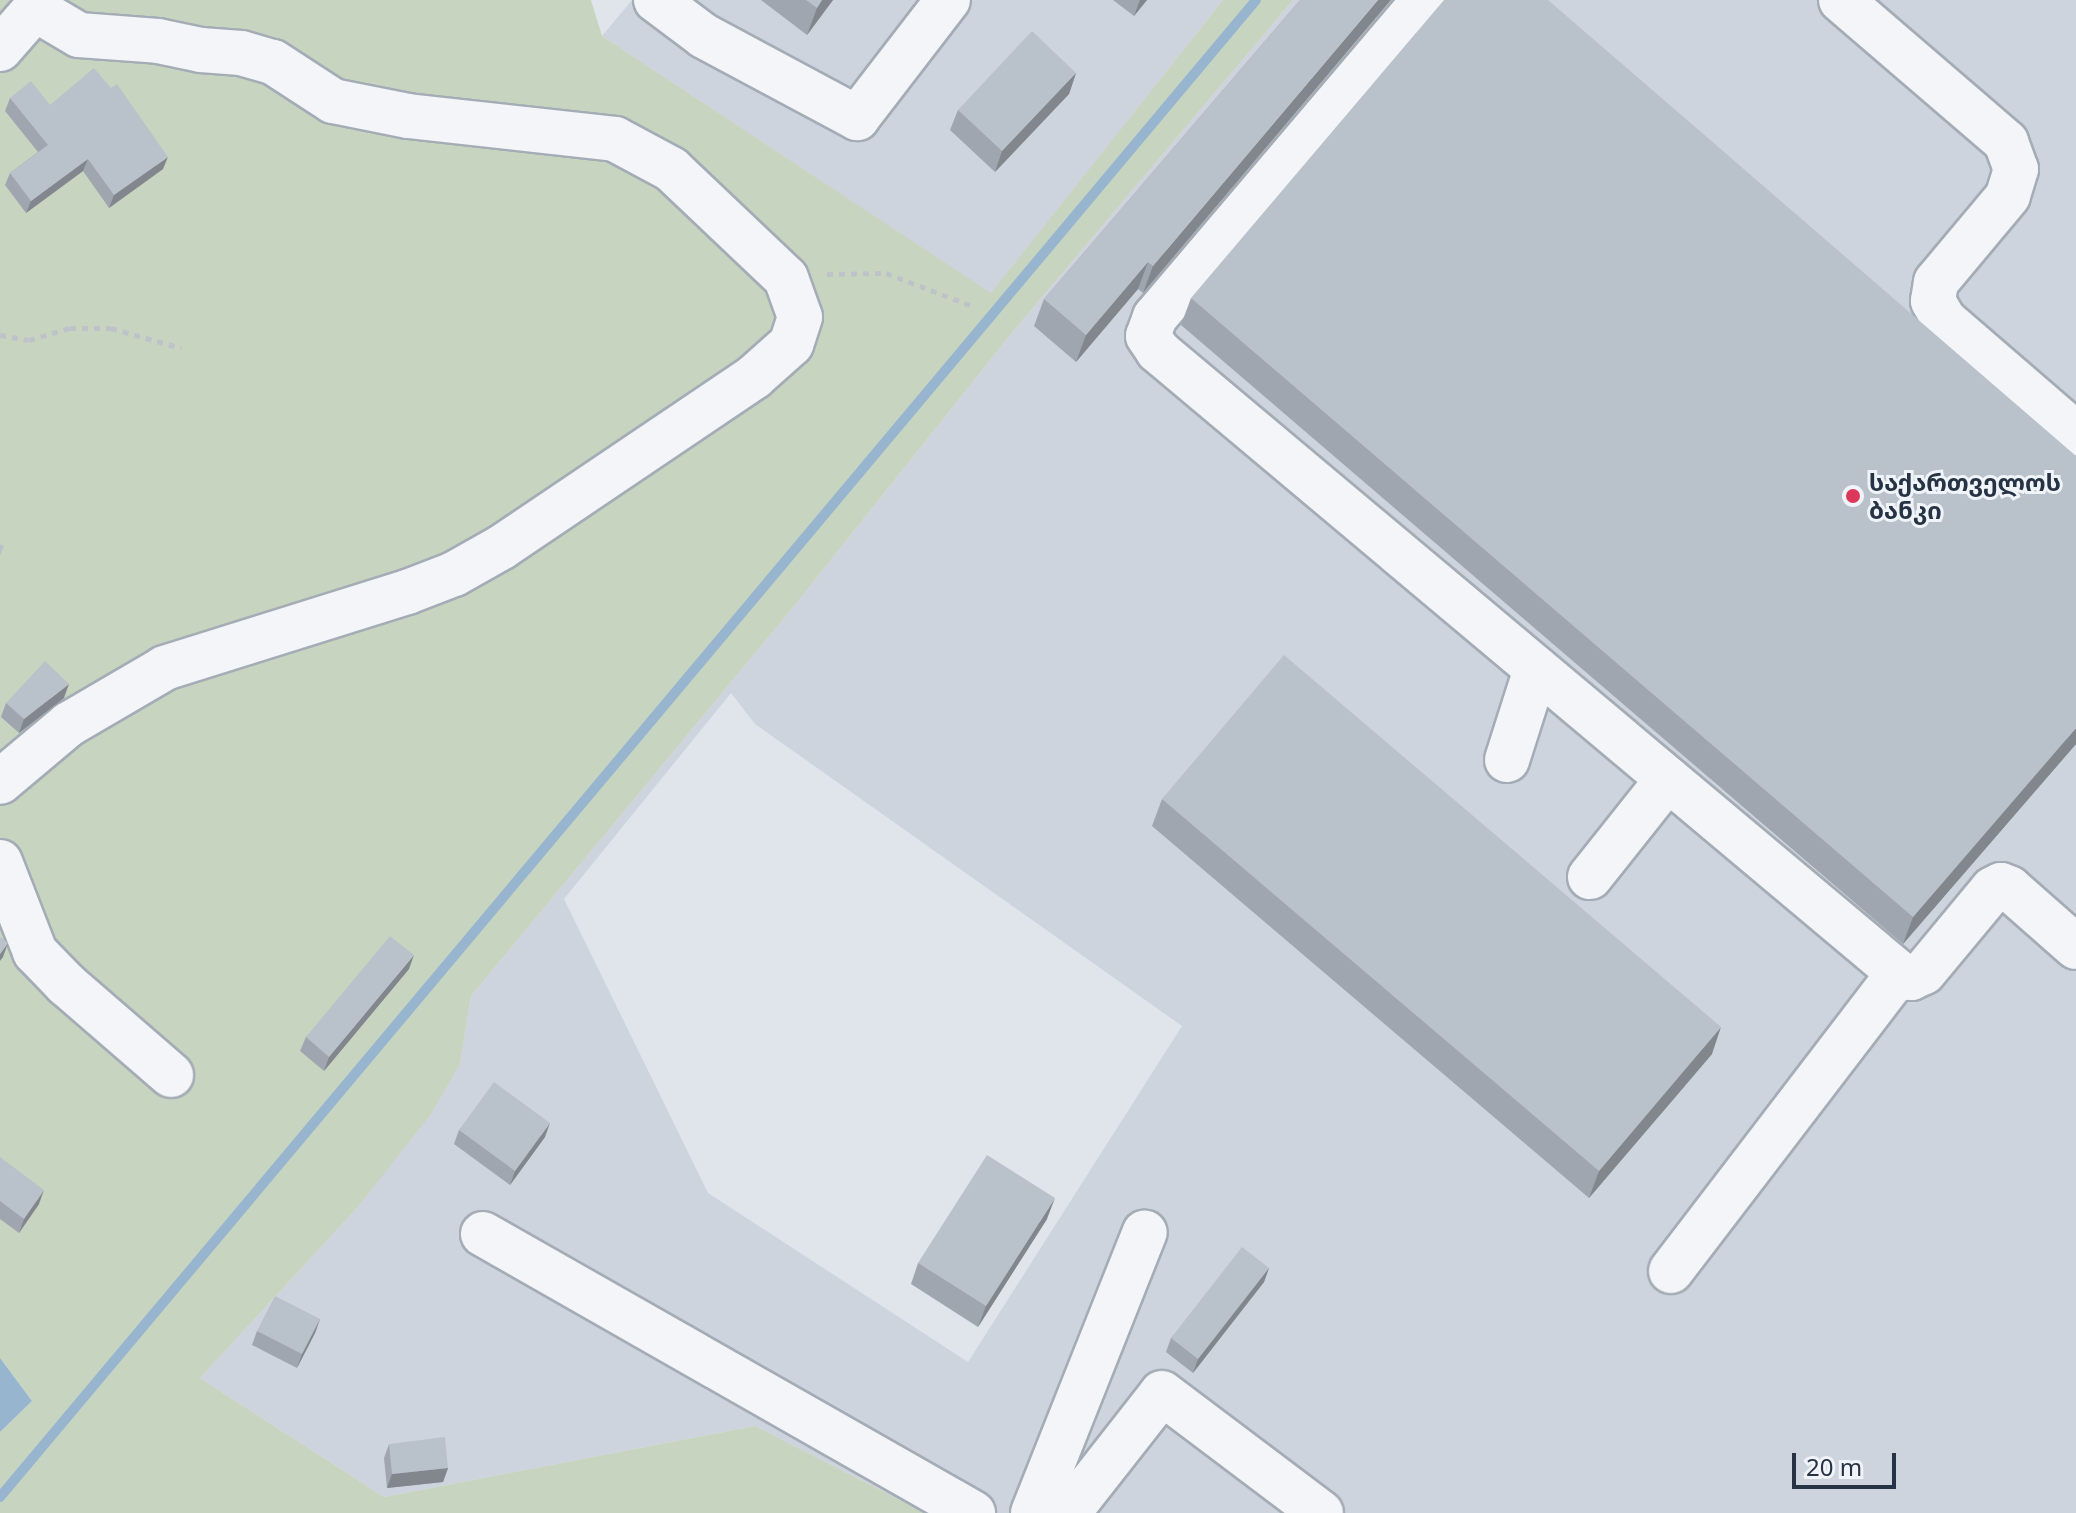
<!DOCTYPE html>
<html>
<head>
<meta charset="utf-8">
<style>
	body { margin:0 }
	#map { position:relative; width:2076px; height:1513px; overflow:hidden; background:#e0e5eb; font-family:"Noto Sans","Noto Sans Georgian",sans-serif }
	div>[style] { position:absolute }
	.built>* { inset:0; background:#ced4dd }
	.green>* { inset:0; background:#c7d5c0 }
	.water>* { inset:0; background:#97b5cf }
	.stream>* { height:10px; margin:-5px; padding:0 5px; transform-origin:5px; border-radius:5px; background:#97b5cf }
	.path>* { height:5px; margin-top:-2.5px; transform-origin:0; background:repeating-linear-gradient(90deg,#bec3c9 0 6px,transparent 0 12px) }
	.roads { filter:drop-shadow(2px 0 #a4acb6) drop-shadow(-2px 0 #a4acb6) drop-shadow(0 2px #a4acb6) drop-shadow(0 -2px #a4acb6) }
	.minor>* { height:44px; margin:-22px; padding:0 22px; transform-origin:22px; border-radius:22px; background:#f3f5f8 }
	.wall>* { inset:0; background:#9fa6af }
	.shaded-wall>* { inset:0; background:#82878e }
	.building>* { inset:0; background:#b9c1cb }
	.dots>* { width:22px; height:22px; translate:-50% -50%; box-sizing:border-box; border:4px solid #f0f4f8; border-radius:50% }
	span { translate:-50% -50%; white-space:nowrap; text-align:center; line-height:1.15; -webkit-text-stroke:6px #f0f4f8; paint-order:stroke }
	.poi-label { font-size:24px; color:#263344; font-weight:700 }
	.left { translate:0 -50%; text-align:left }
	.scale { position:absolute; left:1792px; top:1453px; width:104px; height:36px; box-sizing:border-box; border:4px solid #263344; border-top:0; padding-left:10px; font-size:24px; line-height:28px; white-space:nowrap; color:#263344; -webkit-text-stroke:6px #f0f4f8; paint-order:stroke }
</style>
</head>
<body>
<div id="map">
	<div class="built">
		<i style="clip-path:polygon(632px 0,1223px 0,991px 294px,602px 36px)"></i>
		<i style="clip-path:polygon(evenodd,1293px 0,2076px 0,2076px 1513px,925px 1513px,755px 1426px,384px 1497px,200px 1378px,357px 1208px,460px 1064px,471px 996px,794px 606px,1015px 329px,1293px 0,731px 693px,755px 724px,1182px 1026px,968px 1362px,708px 1193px,564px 899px,731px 693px)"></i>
	</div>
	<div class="green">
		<i style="clip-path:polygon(0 0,591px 0,602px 36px,991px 293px,1223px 0,1293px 0,1015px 329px,794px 606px,471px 996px,460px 1064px,431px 1114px,357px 1208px,200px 1378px,384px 1497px,755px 1426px,925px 1513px,0 1513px,0 1432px,32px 1401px,0 1358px)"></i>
	</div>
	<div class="water">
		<i style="clip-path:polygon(0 1358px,32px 1401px,0 1432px)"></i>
	</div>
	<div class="stream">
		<i style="left:0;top:1497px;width:1954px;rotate:-50deg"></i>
	</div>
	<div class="path">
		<i style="left:827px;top:274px;width:59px;rotate:-1deg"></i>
		<i style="left:886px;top:273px;width:90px;rotate:20.9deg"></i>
		<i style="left:0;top:335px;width:29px;rotate:10deg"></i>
		<i style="left:29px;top:340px;width:43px;rotate:-16.3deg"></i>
		<i style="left:70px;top:328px;width:41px"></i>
		<i style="left:111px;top:328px;width:73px;rotate:15.9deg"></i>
	</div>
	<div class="roads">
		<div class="minor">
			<i style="left:656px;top:0;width:60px;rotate:36.9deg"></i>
			<i style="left:704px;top:36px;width:174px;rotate:28.2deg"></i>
			<i style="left:857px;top:118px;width:149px;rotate:-52.4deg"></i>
			<i style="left:1424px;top:0;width:416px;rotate:130.3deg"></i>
			<i style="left:1155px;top:317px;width:20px;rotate:110deg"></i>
			<i style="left:1148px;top:336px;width:18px;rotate:56deg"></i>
			<i style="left:1158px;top:351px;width:967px;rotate:40.01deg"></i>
			<i style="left:1899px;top:973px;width:13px;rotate:23deg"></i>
			<i style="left:1911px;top:978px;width:14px;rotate:-25deg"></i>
			<i style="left:1924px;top:972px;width:108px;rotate:-50.3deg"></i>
			<i style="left:1993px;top:889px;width:9px;rotate:-27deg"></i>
			<i style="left:2001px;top:885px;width:9px;rotate:21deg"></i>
			<i style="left:2009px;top:888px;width:89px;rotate:41.4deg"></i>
			<i style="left:1841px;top:0;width:218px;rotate:40.7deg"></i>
			<i style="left:2006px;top:142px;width:29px;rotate:70deg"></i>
			<i style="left:2016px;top:169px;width:28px;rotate:107deg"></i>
			<i style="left:2008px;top:196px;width:112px;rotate:129.9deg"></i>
			<i style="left:1936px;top:282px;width:19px;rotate:99deg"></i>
			<i style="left:1933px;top:301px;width:22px;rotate:60deg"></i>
			<i style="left:1944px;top:320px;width:174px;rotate:40.8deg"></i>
			<i style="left:0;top:49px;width:53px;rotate:-48.8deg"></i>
			<i style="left:35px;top:9px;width:51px;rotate:30.6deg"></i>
			<i style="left:79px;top:35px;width:79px;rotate:4.3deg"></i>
			<i style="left:158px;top:41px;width:44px;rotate:11.8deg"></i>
			<i style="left:201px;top:50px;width:40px;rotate:4.3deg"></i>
			<i style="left:241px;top:53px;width:33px;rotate:16deg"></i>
			<i style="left:273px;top:62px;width:72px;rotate:33deg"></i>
			<i style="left:333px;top:101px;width:76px;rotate:11.3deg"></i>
			<i style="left:408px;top:116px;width:208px;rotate:6.3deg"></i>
			<i style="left:615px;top:139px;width:64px;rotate:28.2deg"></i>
			<i style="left:671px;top:169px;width:158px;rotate:43.5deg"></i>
			<i style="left:786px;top:278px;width:41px;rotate:70.3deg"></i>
			<i style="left:800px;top:317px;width:28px;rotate:108deg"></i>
			<i style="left:791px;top:344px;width:50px;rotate:138.3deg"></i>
			<i style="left:754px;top:377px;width:304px;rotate:146deg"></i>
			<i style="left:502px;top:547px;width:55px;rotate:150.6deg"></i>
			<i style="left:454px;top:574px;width:50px;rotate:159deg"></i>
			<i style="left:407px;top:592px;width:254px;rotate:162.6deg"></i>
			<i style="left:165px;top:668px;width:111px;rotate:149.7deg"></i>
			<i style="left:69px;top:724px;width:90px;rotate:140deg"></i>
			<i style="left:1507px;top:760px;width:96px;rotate:-72.3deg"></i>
			<i style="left:0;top:862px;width:97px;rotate:68.7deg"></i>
			<i style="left:35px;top:952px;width:45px;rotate:45.9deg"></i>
			<i style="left:66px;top:984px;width:139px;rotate:40.9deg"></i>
			<i style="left:1590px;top:877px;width:125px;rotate:-51.5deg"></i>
			<i style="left:483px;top:1234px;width:564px;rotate:29.66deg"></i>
			<i style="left:1671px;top:1271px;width:375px;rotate:-52.6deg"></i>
			<i style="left:1033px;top:1513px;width:302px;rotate:-68.3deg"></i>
			<i style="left:1068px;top:1513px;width:152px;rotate:-51.9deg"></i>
			<i style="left:1162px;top:1393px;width:199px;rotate:37deg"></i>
		</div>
	</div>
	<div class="wall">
		<i style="clip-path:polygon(761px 0,833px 0,807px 35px)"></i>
		<i style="clip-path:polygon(1113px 0,1147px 0,1134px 16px)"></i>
		<i style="clip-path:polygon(1300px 0,1143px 293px,1138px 289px,1076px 362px,1034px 326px,1044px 299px)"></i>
		<i style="clip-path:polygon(1076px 73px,1069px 94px,995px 172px,950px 130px,958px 110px)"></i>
		<i style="clip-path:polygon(10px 98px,50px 105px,163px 169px,109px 208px,83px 171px,26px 213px,5px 185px,10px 173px,38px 152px,5px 111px)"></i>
		<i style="clip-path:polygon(1191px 298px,2076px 744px,1903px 944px,1181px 325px)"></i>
		<i style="clip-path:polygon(64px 698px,19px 733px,1px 717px,6px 703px)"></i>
		<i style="clip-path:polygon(1162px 799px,1712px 1054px,1589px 1198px,1152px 826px)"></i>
		<i style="clip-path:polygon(409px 969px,324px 1071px,300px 1051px,306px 1037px)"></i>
		<i style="clip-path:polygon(459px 1130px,545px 1137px,510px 1185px,454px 1144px)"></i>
		<i style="clip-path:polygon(0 1157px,39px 1204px,19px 1233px,0 1219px)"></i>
		<i style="clip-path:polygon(1047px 1219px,978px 1327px,911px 1284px,918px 1263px)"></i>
		<i style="clip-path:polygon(1269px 1268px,1264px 1282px,1193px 1373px,1166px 1352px,1171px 1338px)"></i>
		<i style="clip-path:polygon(320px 1319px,315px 1333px,297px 1368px,252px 1345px,257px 1331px)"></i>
		<i style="clip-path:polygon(389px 1444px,448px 1468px,443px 1482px,387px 1488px,384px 1458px)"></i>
	</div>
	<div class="shaded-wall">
		<i style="clip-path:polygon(822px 0,833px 0,807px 35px,817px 8px)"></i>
		<i style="clip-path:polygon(1140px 0,1147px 0,1134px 16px)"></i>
		<i style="clip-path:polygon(1378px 0,1391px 0,1143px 293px,1153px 266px)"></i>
		<i style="clip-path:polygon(1076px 73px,1069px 94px,995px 172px,1002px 151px)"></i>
		<i style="clip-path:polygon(168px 157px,163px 169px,109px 208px,114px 195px)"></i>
		<i style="clip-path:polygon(88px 159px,83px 171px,26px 213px,31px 201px)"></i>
		<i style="clip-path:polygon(1148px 262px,1138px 289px,1076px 362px,1086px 335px)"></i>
		<i style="clip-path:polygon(69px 684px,64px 698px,19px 733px,24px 719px)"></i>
		<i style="clip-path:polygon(2076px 728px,2076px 744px,1903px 944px,1913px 917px)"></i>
		<i style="clip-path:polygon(8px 943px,3px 957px,0 961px,0 954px)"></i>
		<i style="clip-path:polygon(414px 955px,409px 969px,324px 1071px,329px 1057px)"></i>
		<i style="clip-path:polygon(1721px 1027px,1712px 1054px,1589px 1198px,1599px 1171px)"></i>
		<i style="clip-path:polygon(550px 1123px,545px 1137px,510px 1185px,515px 1171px)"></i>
		<i style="clip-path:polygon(44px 1190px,39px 1204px,19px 1233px,24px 1219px)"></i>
		<i style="clip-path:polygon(1055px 1198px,1047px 1219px,978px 1327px,986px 1306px)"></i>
		<i style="clip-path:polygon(1269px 1268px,1264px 1282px,1193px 1373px,1198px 1359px)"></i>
		<i style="clip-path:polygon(320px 1319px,315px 1333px,297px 1368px,302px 1354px)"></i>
		<i style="clip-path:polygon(448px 1468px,443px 1482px,387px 1488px,392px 1474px)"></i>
	</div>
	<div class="building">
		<i style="clip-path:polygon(806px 0,822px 0,817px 8px)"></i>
		<i style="clip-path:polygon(1300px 0,1378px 0,1153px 266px,1148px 262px,1086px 335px,1044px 299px)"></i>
		<i style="clip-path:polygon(1444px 0,1548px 0,2076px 456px,2076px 728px,1913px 917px,1191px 298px)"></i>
		<i style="clip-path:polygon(1032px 31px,1076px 73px,1002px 151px,958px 110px)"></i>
		<i style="clip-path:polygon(94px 68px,111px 88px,117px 84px,168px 157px,114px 195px,88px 159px,31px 201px,10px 173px,48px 145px,10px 98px,31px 81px,50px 105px)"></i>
		<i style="clip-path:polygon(0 544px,4px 546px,0 556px)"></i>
		<i style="clip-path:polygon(1284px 655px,1721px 1027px,1599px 1171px,1162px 799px)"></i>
		<i style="clip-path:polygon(45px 661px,69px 684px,24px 719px,6px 703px)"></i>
		<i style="clip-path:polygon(390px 936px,414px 955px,329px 1057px,306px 1037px)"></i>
		<i style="clip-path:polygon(0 937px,8px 943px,0 954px)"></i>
		<i style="clip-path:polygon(494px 1082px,550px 1123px,515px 1171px,459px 1130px)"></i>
		<i style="clip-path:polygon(987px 1155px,1055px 1198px,986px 1306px,918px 1263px)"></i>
		<i style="clip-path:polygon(0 1157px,44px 1190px,24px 1219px,0 1201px)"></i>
		<i style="clip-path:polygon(1242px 1247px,1269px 1268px,1198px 1359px,1171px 1338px)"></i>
		<i style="clip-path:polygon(275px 1296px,320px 1319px,302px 1354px,257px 1331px)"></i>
		<i style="clip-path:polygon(445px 1437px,448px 1468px,392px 1474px,389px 1444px)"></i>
	</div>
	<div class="dots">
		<i style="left:1853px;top:496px;background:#dd375b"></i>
	</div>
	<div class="poi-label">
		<span class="left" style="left:1869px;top:496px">საქართველოს<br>ბანკი</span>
	</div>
	<div class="scale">20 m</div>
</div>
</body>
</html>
